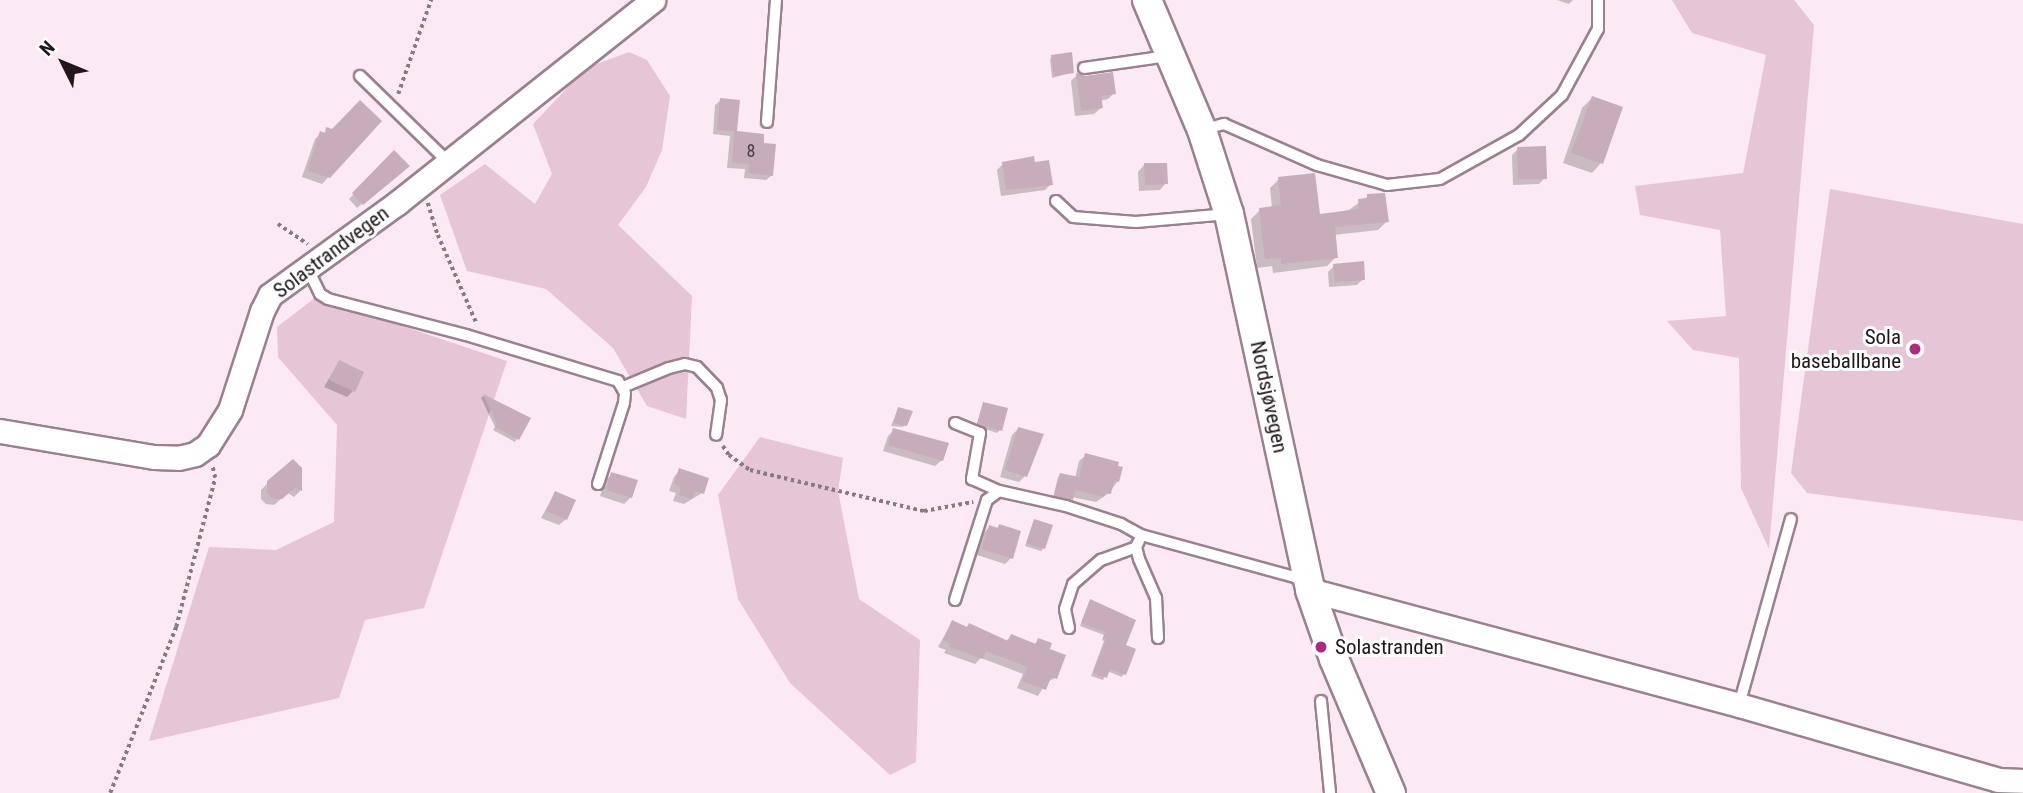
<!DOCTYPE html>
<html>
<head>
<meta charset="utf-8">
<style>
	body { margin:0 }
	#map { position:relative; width:2023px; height:793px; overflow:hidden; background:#fbeaf3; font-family:"Roboto Condensed",sans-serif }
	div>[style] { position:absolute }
	.green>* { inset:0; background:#e5c5d6 }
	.shadow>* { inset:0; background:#0003 }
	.building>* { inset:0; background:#c7acba }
	.path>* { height:3.5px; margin-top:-1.75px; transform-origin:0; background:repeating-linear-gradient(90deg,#877a81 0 3.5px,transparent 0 7px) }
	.roads { filter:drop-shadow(2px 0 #9b818f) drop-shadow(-2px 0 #9b818f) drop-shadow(0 2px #9b818f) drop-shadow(0 -2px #9b818f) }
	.service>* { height:10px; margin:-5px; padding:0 5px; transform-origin:5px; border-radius:5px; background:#fff }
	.minor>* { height:23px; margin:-11.5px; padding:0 11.5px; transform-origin:11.5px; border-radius:11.5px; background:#fff }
	.tertiary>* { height:28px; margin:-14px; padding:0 14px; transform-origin:14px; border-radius:14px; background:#fff }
	.dots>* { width:19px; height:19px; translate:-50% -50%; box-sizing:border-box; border:4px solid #fdfdfd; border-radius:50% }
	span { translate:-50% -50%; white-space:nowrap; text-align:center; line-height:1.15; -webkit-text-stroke:6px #fdfdfd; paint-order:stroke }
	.number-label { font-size:18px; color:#4a3c44 }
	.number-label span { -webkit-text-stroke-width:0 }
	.street-label { font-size:21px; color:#20161c }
	.poi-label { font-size:21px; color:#20161c }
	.right { translate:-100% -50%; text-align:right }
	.left { translate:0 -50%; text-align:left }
	.north { position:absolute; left:28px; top:28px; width:70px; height:70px; -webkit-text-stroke:5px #fdfdfd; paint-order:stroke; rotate:313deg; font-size:19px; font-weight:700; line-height:28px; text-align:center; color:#20161c }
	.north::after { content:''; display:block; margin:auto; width:24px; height:32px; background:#20161c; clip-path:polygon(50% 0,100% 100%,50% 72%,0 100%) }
</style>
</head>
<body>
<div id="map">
	<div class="green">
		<i style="clip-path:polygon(1672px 0,1794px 0,1814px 25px,1769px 549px,1741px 488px,1739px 358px,1693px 350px,1667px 321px,1726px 316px,1720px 230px,1640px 215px,1635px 186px,1743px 173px,1766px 55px,1692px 33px)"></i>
		<i style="clip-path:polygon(629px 52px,647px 60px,670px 96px,662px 150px,646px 187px,618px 225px,692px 296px,686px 419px,647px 406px,613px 348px,546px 289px,467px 271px,440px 195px,485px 164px,535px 204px,552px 174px,533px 124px,586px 68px)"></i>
		<i style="clip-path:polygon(1830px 189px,2023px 224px,2023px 521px,1807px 493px,1791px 473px)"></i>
		<i style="clip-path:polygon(316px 297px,507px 361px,424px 608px,365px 620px,339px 698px,149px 741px,209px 547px,276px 550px,334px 522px,337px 425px,278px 357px,277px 327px)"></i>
		<i style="clip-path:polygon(760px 437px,843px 458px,838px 491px,859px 599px,920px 640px,916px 762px,890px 775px,790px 683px,738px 599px,718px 495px)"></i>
	</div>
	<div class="shadow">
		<i style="clip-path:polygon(1557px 0,1573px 0,1569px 4px)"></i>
		<i style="clip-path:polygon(1052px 57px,1073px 72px,1052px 78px,1050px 59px)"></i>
		<i style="clip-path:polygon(1077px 75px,1114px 93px,1108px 99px,1100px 101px,1101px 108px,1094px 114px,1075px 116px,1071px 81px)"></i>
		<i style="clip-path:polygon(1592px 98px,1601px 163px,1592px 173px,1563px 163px,1582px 108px)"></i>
		<i style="clip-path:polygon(721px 100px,735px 133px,762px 145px,772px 175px,766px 180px,744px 178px,745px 169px,727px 168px,730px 136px,713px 134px,715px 105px)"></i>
		<i style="clip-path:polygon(380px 122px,322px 184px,302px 177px,315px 139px,321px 133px)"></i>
		<i style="clip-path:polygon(1518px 149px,1545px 178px,1539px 184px,1513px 185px,1512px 155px)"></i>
		<i style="clip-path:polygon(394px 153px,403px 170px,357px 208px,349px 199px)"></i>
		<i style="clip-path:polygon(1003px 164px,1034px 164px,1051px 184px,1045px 190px,1001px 196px,997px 170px)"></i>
		<i style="clip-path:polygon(1144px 165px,1166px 183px,1160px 190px,1139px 191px,1138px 172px)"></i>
		<i style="clip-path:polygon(1279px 179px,1318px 216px,1349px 210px,1368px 196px,1387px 221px,1378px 230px,1334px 235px,1336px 257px,1327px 266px,1273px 273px,1272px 266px,1257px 268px,1251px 219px,1260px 210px,1272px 208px,1270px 188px)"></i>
		<i style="clip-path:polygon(1334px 266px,1363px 279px,1357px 285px,1329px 287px,1328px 272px)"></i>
		<i style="clip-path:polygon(339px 362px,353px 391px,347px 397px,324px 387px)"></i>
		<i style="clip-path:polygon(483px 396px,528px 419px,515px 442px,493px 430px,495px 427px,481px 398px)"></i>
		<i style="clip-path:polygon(984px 404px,1000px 430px,997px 433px,976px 426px)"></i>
		<i style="clip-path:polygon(898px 409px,905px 425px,903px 427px,891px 426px)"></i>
		<i style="clip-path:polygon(1018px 429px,1025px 476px,1019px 482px,1000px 477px,1012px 435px)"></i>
		<i style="clip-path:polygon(894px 430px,942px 460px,935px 466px,883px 451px,888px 436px)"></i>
		<i style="clip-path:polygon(1086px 455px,1117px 482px,1109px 493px,1096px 502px,1072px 497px,1068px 502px,1053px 498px,1058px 477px,1061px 475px,1075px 478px,1079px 461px)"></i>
		<i style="clip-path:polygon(300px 468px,300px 491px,294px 497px,288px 493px,274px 505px,266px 504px,261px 499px,261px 490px,268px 483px)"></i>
		<i style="clip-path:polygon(680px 470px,702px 493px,684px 504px,673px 501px,676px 493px,669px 491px,674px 477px)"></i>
		<i style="clip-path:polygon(612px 474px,631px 497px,624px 504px,600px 496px,605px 480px)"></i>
		<i style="clip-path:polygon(555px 493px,566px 519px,559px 525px,541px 518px)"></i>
		<i style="clip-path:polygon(1035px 521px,1043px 549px,1041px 551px,1025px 546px)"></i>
		<i style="clip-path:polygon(999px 526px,1011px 558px,1005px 564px,977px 555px,983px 534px,989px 527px,996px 529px)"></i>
		<i style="clip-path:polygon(1090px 602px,1123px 646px,1124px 674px,1122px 677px,1107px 671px,1103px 680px,1091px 676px,1104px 641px,1102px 640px,1104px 635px,1080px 626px)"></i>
		<i style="clip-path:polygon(952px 622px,1005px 642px,1011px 636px,1034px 645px,1038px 640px,1048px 650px,1055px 678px,1046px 683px,1038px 696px,1017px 688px,1023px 674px,981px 658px,975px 664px,944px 653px,946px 650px,938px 647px)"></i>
	</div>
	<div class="building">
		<i style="clip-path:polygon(1072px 52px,1074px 73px,1054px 76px,1051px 55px)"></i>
		<i style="clip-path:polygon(1113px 72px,1116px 94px,1101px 96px,1103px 108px,1081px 111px,1076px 73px,1085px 76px)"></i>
		<i style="clip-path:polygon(1592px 96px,1623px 107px,1603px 164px,1571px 153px)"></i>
		<i style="clip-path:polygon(720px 98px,740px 100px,737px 131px,764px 134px,764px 143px,776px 144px,773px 176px,748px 173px,749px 164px,732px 163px,734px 131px,717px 130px)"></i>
		<i style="clip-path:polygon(360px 100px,382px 121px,330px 178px,307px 171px,320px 131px,325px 133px,326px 127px,332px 129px)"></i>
		<i style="clip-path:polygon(1546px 146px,1547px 179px,1518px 179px,1517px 147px)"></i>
		<i style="clip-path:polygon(394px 150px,410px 166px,363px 205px,352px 193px)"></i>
		<i style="clip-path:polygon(1034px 156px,1035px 162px,1049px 160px,1053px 185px,1006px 190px,1002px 162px)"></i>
		<i style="clip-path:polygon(1144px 163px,1167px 163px,1168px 184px,1145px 185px)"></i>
		<i style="clip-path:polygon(1315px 173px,1320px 214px,1359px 209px,1358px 199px,1367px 198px,1367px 194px,1385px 193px,1389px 222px,1335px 227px,1338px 258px,1281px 264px,1281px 258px,1265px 259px,1259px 208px,1281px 205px,1278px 177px)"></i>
		<i style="clip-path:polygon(1364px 261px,1365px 280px,1335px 282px,1333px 264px)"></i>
		<i style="clip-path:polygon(339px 360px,364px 372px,355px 392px,329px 380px)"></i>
		<i style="clip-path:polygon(483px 394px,531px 418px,519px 440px,495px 427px,497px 424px)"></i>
		<i style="clip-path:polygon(983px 402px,1008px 408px,1002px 431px,977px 424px)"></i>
		<i style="clip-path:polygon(898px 407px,913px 411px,907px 426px,893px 423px)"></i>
		<i style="clip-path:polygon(1018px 427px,1044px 434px,1027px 477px,1005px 470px)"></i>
		<i style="clip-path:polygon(893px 428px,949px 443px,943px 461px,888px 445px)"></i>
		<i style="clip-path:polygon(1085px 453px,1119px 462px,1118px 466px,1123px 467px,1119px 482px,1114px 481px,1111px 494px,1105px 493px,1104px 497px,1076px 490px)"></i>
		<i style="clip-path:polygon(293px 459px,302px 468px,302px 491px,295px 488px,282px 499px,273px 499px,267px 492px,267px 481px)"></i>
		<i style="clip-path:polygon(679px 468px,709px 478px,704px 494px,695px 491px,692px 499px,679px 495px,681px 487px,674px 484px)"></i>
		<i style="clip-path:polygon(611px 472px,638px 480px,632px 498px,606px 490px)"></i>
		<i style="clip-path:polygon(1060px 473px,1079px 477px,1073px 500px,1054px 495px)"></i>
		<i style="clip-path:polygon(555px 491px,576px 500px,567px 520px,546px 511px)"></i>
		<i style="clip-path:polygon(1034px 519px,1053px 525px,1045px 549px,1026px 543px)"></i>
		<i style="clip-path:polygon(999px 524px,1021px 531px,1013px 559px,982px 549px,989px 525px,998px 528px)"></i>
		<i style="clip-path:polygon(1090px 599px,1136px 620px,1126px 645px,1136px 649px,1126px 675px,1110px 669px,1107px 678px,1093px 673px,1106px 639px,1103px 638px,1105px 632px,1081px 623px)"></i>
		<i style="clip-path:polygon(952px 620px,967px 627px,969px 623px,1008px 641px,1011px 634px,1036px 644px,1038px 638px,1052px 643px,1050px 649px,1066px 655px,1057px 679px,1051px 677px,1046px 690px,1022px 681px,1028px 667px,986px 651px,983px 659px,949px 647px,951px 644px,943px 640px)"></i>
	</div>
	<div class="path">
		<i style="left:398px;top:94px;width:100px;rotate:-70.7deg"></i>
		<i style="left:428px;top:203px;width:34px;rotate:73deg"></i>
		<i style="left:438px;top:235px;width:95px;rotate:66.4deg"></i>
		<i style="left:278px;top:224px;width:36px;rotate:34deg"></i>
		<i style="left:723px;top:446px;width:11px;rotate:56deg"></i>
		<i style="left:729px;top:455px;width:26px;rotate:36deg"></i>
		<i style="left:750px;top:470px;width:179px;rotate:13.3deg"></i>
		<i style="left:924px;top:511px;width:50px;rotate:-10.4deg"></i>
		<i style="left:110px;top:793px;width:179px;rotate:-68.3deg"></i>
		<i style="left:176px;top:627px;width:154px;rotate:-75.3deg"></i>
		<i style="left:215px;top:478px;width:13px;rotate:-103deg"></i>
	</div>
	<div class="roads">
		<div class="service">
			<i style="left:1084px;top:68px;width:85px;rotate:-8.1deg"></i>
			<i style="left:360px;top:76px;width:123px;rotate:44.3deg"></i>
			<i style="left:767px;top:122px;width:122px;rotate:-85.8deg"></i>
			<i style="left:1205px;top:129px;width:20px;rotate:-15deg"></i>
			<i style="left:1224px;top:124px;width:102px;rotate:23.8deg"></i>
			<i style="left:1317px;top:165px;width:73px;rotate:15.9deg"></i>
			<i style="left:1387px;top:185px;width:53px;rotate:-6.5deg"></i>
			<i style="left:1440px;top:179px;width:90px;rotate:-29.1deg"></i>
			<i style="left:1519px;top:135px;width:59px;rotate:-42.9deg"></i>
			<i style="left:1562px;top:95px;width:75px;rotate:-61.4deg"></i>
			<i style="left:1598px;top:29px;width:29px;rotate:-90deg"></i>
			<i style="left:1056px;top:201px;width:23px;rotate:43deg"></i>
			<i style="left:1073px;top:217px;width:63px;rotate:4.5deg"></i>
			<i style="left:1136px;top:222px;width:93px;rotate:-4.9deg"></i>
			<i style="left:307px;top:267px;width:30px;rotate:64deg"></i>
			<i style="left:320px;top:294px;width:9px;rotate:32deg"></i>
			<i style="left:328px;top:299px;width:143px;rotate:14.6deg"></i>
			<i style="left:466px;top:335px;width:159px;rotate:16.8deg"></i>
			<i style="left:618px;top:381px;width:14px;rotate:60deg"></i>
			<i style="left:625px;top:393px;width:10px;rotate:96deg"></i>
			<i style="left:624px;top:403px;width:85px;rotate:107.8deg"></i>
			<i style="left:623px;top:387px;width:50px;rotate:-22.4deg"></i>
			<i style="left:669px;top:368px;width:16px;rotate:-14deg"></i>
			<i style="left:685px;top:364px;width:12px;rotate:14deg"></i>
			<i style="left:697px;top:367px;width:29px;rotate:46deg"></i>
			<i style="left:717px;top:388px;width:13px;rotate:72deg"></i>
			<i style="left:721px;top:400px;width:35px;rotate:98deg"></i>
			<i style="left:955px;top:423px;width:27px;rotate:22deg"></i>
			<i style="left:980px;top:433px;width:47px;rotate:99.9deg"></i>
			<i style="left:972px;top:479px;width:30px;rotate:24deg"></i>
			<i style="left:1139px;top:541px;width:7px;rotate:117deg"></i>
			<i style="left:1136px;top:547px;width:12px;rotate:76deg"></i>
			<i style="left:1139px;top:559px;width:43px;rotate:66.4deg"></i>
			<i style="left:1156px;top:598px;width:40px;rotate:87.1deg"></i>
			<i style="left:955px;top:600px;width:105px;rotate:-72.3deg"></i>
			<i style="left:987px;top:500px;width:15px;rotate:-37deg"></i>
			<i style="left:999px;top:491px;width:69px;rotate:12.6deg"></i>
			<i style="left:1066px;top:506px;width:58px;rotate:18.1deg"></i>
			<i style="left:1121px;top:524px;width:23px;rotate:29deg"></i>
			<i style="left:1141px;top:535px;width:160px;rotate:15.3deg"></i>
			<i style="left:1295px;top:577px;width:11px;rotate:38deg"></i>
			<i style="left:1069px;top:628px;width:19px;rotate:-102deg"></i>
			<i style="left:1065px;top:609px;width:26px;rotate:-72deg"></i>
			<i style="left:1073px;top:584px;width:37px;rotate:-41deg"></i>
			<i style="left:1101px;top:560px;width:37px;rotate:-20deg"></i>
			<i style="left:1321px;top:701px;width:92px;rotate:84.4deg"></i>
			<i style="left:1739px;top:705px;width:193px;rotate:-74.4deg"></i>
		</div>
		<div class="minor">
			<i style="left:0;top:431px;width:156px;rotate:9.6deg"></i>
			<i style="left:154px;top:457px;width:24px;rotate:2deg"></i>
			<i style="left:178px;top:458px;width:17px;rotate:-13deg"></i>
			<i style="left:195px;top:454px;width:16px;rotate:-35deg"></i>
			<i style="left:208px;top:445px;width:41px;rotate:-57.8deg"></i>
			<i style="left:230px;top:410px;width:104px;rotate:-72.1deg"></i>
			<i style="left:262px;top:311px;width:18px;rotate:-63deg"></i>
			<i style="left:270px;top:295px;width:157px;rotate:-35.9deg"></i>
			<i style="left:397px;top:203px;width:327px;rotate:-38.4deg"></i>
			<i style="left:1310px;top:590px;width:444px;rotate:15deg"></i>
			<i style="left:1739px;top:705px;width:270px;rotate:16.1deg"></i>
			<i style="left:1998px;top:780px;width:25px;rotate:2deg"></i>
		</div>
		<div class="tertiary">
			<i style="left:1147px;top:0;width:141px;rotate:67.1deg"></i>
			<i style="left:1202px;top:130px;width:88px;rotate:72.2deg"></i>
			<i style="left:1229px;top:214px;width:385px;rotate:77.8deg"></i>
			<i style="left:1310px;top:590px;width:73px;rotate:70.8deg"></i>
			<i style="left:1334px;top:659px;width:146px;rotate:67deg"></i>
		</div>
	</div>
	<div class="dots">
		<i style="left:1915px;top:349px;background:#a82d80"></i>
		<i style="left:1321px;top:647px;background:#a82d80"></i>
	</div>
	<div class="number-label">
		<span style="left:751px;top:151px">8</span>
	</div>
	<div class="street-label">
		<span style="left:331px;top:252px;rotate:-37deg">Solastrandvegen</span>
		<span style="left:1269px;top:397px;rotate:78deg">Nordsjøvegen</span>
	</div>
	<div class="poi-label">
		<span class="right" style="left:1901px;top:349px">Sola<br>baseballbane</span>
		<span class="left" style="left:1335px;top:647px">Solastranden</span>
	</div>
	<div class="north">N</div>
</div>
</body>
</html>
